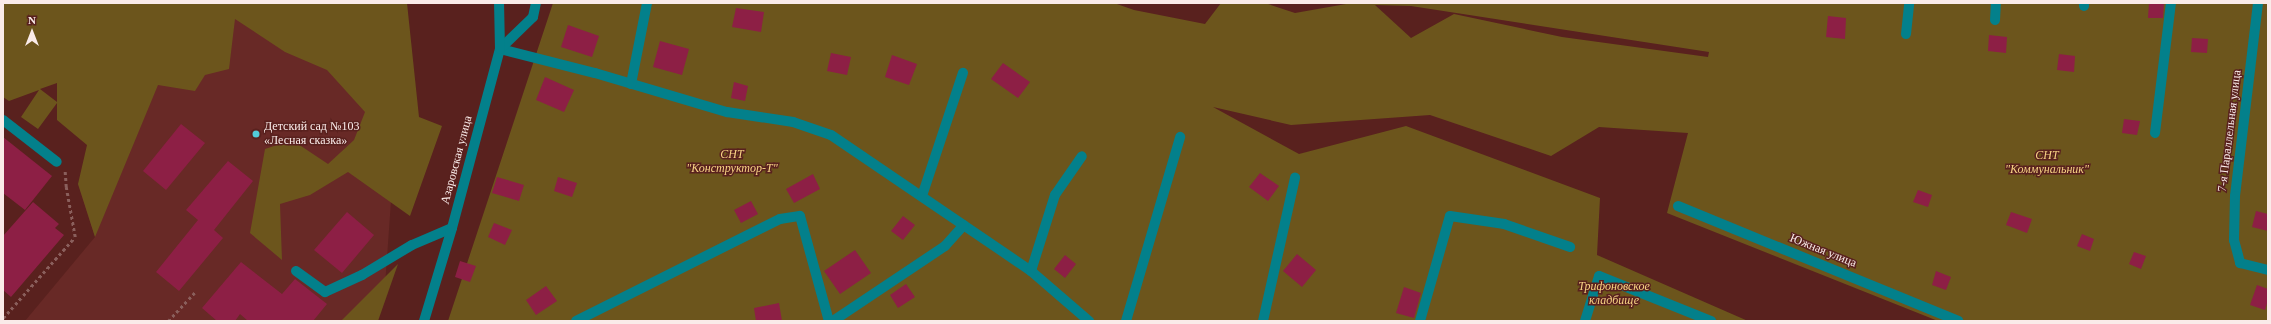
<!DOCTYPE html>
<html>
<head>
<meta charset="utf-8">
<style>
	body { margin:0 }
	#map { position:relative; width:2271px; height:324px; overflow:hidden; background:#59211e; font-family:Georgia,serif }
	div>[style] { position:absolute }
	.built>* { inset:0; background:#682926 }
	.green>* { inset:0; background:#6c551c }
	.building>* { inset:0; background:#8d1f45 }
	.path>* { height:2.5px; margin-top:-1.25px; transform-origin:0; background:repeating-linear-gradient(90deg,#8a5f5c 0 3px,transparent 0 6px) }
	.minor>* { height:10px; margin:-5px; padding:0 5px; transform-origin:5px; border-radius:5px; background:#03808b }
	.dots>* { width:11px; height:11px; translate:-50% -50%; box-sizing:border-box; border:2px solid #59211e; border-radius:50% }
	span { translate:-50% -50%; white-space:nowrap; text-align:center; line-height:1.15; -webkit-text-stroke:3px #59211e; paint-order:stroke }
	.poi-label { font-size:12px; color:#faebe9 }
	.left { translate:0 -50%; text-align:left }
	.street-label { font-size:12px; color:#faebe9 }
	.park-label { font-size:12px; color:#f7d384; font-style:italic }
	.frame { position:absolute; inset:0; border:4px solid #faebe9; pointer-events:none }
	.north { position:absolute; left:12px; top:12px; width:40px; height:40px; -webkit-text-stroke:3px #59211e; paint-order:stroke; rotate:0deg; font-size:11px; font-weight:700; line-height:16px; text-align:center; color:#faebe9 }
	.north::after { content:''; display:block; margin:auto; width:14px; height:18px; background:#faebe9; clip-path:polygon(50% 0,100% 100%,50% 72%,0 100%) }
</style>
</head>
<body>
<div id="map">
	<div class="built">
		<i style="clip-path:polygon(167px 3px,404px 17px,385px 286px,353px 321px,25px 321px,95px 237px,78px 184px,156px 84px)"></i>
	</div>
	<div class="green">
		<i style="clip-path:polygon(evenodd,3px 3px,407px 3px,419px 117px,442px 126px,410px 216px,348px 172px,310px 195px,280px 204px,282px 260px,250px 233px,265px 149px,292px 140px,328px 164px,354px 140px,365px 112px,327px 70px,285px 52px,235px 19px,229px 69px,205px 75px,195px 91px,158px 85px,95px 237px,78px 184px,87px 145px,57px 120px,57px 103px,38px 129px,21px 117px,39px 90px,9px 101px,3px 97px,3px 3px,57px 83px,57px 102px,40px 89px,57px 83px)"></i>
		<i style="clip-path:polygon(evenodd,553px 3px,1114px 3px,1134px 10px,1205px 24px,1221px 3px,1265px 3px,1295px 13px,1346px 4px,1331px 3px,2268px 3px,2268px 321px,1938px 321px,1667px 213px,1688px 133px,1599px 127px,1551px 156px,1430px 115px,1291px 125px,1213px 107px,1299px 154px,1406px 126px,1600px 198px,1597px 255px,1748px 321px,448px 321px,553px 3px,1375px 5px,1411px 6px,1709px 52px,1708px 57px,1562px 37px,1454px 14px,1411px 38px,1375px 5px)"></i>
		<i style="clip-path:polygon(398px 264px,378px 321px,341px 321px)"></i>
	</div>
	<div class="building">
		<i style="clip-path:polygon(2149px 3px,2164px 3px,2163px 18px,2148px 18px)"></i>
		<i style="clip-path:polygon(736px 8px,764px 12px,761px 32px,732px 27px)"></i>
		<i style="clip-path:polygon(1828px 16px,1846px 18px,1845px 39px,1826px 37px)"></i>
		<i style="clip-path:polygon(568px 25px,599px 36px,592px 57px,561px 47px)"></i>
		<i style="clip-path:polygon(1989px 35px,2007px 37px,2006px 53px,1988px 51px)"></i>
		<i style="clip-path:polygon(2192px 38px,2208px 39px,2207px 53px,2191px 52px)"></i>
		<i style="clip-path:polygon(660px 41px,689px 49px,682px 75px,653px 67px)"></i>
		<i style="clip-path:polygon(831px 53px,851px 57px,847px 75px,827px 71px)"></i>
		<i style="clip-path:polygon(2059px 54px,2075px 56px,2074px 72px,2057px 70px)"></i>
		<i style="clip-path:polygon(892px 55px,917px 64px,909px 85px,885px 77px)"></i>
		<i style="clip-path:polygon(1003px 63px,1030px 82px,1018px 98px,991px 79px)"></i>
		<i style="clip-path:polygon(545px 77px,574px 90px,564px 112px,536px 100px)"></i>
		<i style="clip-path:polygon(734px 82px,748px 86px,745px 101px,731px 98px)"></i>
		<i style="clip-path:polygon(2124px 119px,2140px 121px,2137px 135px,2122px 133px)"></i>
		<i style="clip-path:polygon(181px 124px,205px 143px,166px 190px,143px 171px)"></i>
		<i style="clip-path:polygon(3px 137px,52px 176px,25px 210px,3px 193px)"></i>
		<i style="clip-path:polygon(228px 161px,253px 181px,214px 230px,223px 238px,179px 291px,156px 272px,198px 220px,186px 210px)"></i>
		<i style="clip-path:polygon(1260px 173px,1279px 186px,1268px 201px,1249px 187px)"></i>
		<i style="clip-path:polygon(813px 174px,820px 189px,794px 203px,786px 189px)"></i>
		<i style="clip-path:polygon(497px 177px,524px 185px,519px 201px,492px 193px)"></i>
		<i style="clip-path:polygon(558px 177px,577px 183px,572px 197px,554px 191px)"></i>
		<i style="clip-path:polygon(1918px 190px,1932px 195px,1928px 207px,1913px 202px)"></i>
		<i style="clip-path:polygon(751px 201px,758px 214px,741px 223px,734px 210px)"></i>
		<i style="clip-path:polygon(33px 202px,59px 224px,55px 228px,64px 235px,11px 297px,3px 290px,3px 236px)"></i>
		<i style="clip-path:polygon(2256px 211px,2268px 214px,2268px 231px,2252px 227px)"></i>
		<i style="clip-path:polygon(347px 212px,374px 235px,342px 273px,314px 250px)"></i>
		<i style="clip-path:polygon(2011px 212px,2032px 219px,2027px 233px,2006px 225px)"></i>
		<i style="clip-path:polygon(903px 216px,915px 225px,903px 240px,891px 231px)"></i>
		<i style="clip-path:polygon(494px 223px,512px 230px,505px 245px,488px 237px)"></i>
		<i style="clip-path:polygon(2082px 234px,2094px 239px,2090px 251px,2077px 246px)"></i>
		<i style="clip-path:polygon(855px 250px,871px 273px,840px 294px,824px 271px)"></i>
		<i style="clip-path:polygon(2134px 252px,2146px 256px,2141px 269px,2129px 264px)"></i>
		<i style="clip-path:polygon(1297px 254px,1316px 270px,1302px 287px,1283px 271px)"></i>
		<i style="clip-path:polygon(1065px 255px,1076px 264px,1065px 278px,1054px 269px)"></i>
		<i style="clip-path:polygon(460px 261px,476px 266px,470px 282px,455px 277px)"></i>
		<i style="clip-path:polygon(241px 262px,282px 294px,295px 279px,327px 304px,313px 321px,248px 321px,240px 314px,235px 321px,217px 321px,202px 308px)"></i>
		<i style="clip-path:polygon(1936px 271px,1951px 277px,1946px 290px,1932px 285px)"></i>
		<i style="clip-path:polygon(906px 284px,915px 297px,898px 308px,890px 295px)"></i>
		<i style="clip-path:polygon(2257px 285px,2268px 289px,2268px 300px,2265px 310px,2250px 305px)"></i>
		<i style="clip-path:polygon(546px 286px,557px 301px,536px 315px,526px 300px)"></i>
		<i style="clip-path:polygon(1404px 287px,1421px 293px,1414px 318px,1396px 313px)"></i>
		<i style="clip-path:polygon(779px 303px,782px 321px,756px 321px,754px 308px)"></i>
	</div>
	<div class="path">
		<i style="left:3px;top:318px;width:108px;rotate:-48.4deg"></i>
		<i style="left:75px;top:237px;width:51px;rotate:-100.2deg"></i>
		<i style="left:66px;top:187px;width:16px;rotate:-94deg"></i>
		<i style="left:168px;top:321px;width:42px;rotate:-46.9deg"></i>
	</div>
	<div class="minor">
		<i style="left:2258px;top:3px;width:194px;rotate:96.8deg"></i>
		<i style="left:2235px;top:196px;width:44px;rotate:91.3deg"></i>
		<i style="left:2234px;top:240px;width:24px;rotate:75deg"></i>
		<i style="left:2240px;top:263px;width:29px;rotate:14deg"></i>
		<i style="left:2084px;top:6px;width:3px;rotate:-90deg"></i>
		<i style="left:1995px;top:20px;width:17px;rotate:-87deg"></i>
		<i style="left:1906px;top:34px;width:31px;rotate:-84deg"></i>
		<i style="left:500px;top:49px;width:98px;rotate:14.2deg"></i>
		<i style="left:595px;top:73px;width:138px;rotate:16.5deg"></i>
		<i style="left:727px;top:112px;width:67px;rotate:8.6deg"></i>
		<i style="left:793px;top:122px;width:40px;rotate:18.9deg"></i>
		<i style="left:831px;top:135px;width:242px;rotate:34.2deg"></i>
		<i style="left:1031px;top:271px;width:77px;rotate:40.8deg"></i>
		<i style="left:500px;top:49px;width:46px;rotate:-44.1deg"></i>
		<i style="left:533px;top:17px;width:14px;rotate:-78deg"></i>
		<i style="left:631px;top:84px;width:83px;rotate:-78.8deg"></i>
		<i style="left:3px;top:120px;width:68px;rotate:37.9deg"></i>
		<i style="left:2155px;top:133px;width:131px;rotate:-83deg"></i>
		<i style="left:922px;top:196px;width:130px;rotate:-71.6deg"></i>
		<i style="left:1678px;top:206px;width:303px;rotate:22.3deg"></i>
		<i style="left:296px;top:271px;width:36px;rotate:36deg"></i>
		<i style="left:325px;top:292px;width:41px;rotate:-24.7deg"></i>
		<i style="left:362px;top:275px;width:58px;rotate:-31deg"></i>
		<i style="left:412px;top:245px;width:43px;rotate:-23deg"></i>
		<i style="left:1031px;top:271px;width:80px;rotate:-72.5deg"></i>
		<i style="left:1055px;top:195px;width:47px;rotate:-55.3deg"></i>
		<i style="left:424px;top:321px;width:97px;rotate:-73.2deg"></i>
		<i style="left:452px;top:228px;width:185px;rotate:-75deg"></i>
		<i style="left:500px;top:49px;width:46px;rotate:-91.2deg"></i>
		<i style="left:576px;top:321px;width:228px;rotate:-26.6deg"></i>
		<i style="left:780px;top:219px;width:20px;rotate:-9deg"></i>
		<i style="left:800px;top:216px;width:109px;rotate:74.6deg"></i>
		<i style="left:833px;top:321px;width:135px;rotate:-33.8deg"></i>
		<i style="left:945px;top:246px;width:28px;rotate:-48deg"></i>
		<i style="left:1126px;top:321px;width:192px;rotate:-73.6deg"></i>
		<i style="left:1263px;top:321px;width:147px;rotate:-77.4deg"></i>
		<i style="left:1420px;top:321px;width:109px;rotate:-74.1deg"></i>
		<i style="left:1450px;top:216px;width:55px;rotate:8.4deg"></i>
		<i style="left:1504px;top:224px;width:70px;rotate:19.2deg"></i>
		<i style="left:1585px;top:321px;width:47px;rotate:-72.7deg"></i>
		<i style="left:1599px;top:276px;width:121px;rotate:21.9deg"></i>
	</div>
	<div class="dots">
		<i style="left:256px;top:134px;background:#52cbd9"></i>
	</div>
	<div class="poi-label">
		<span class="left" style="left:264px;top:134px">Детский сад №103<br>«Лесная сказка»</span>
	</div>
	<div class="street-label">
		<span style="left:2230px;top:131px;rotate:-83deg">7-я Параллельная улица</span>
		<span style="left:457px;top:160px;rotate:-75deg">Азаровская улица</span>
		<span style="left:1823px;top:251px;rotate:22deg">Южная улица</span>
	</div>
	<div class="park-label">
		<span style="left:732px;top:162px">СНТ<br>"Конструктор-Т"</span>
		<span style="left:2047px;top:163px">СНТ<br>"Коммунальник"</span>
		<span style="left:1614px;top:294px">Трифоновское<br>кладбище</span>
	</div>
	<div class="frame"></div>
	<div class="north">N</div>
</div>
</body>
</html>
